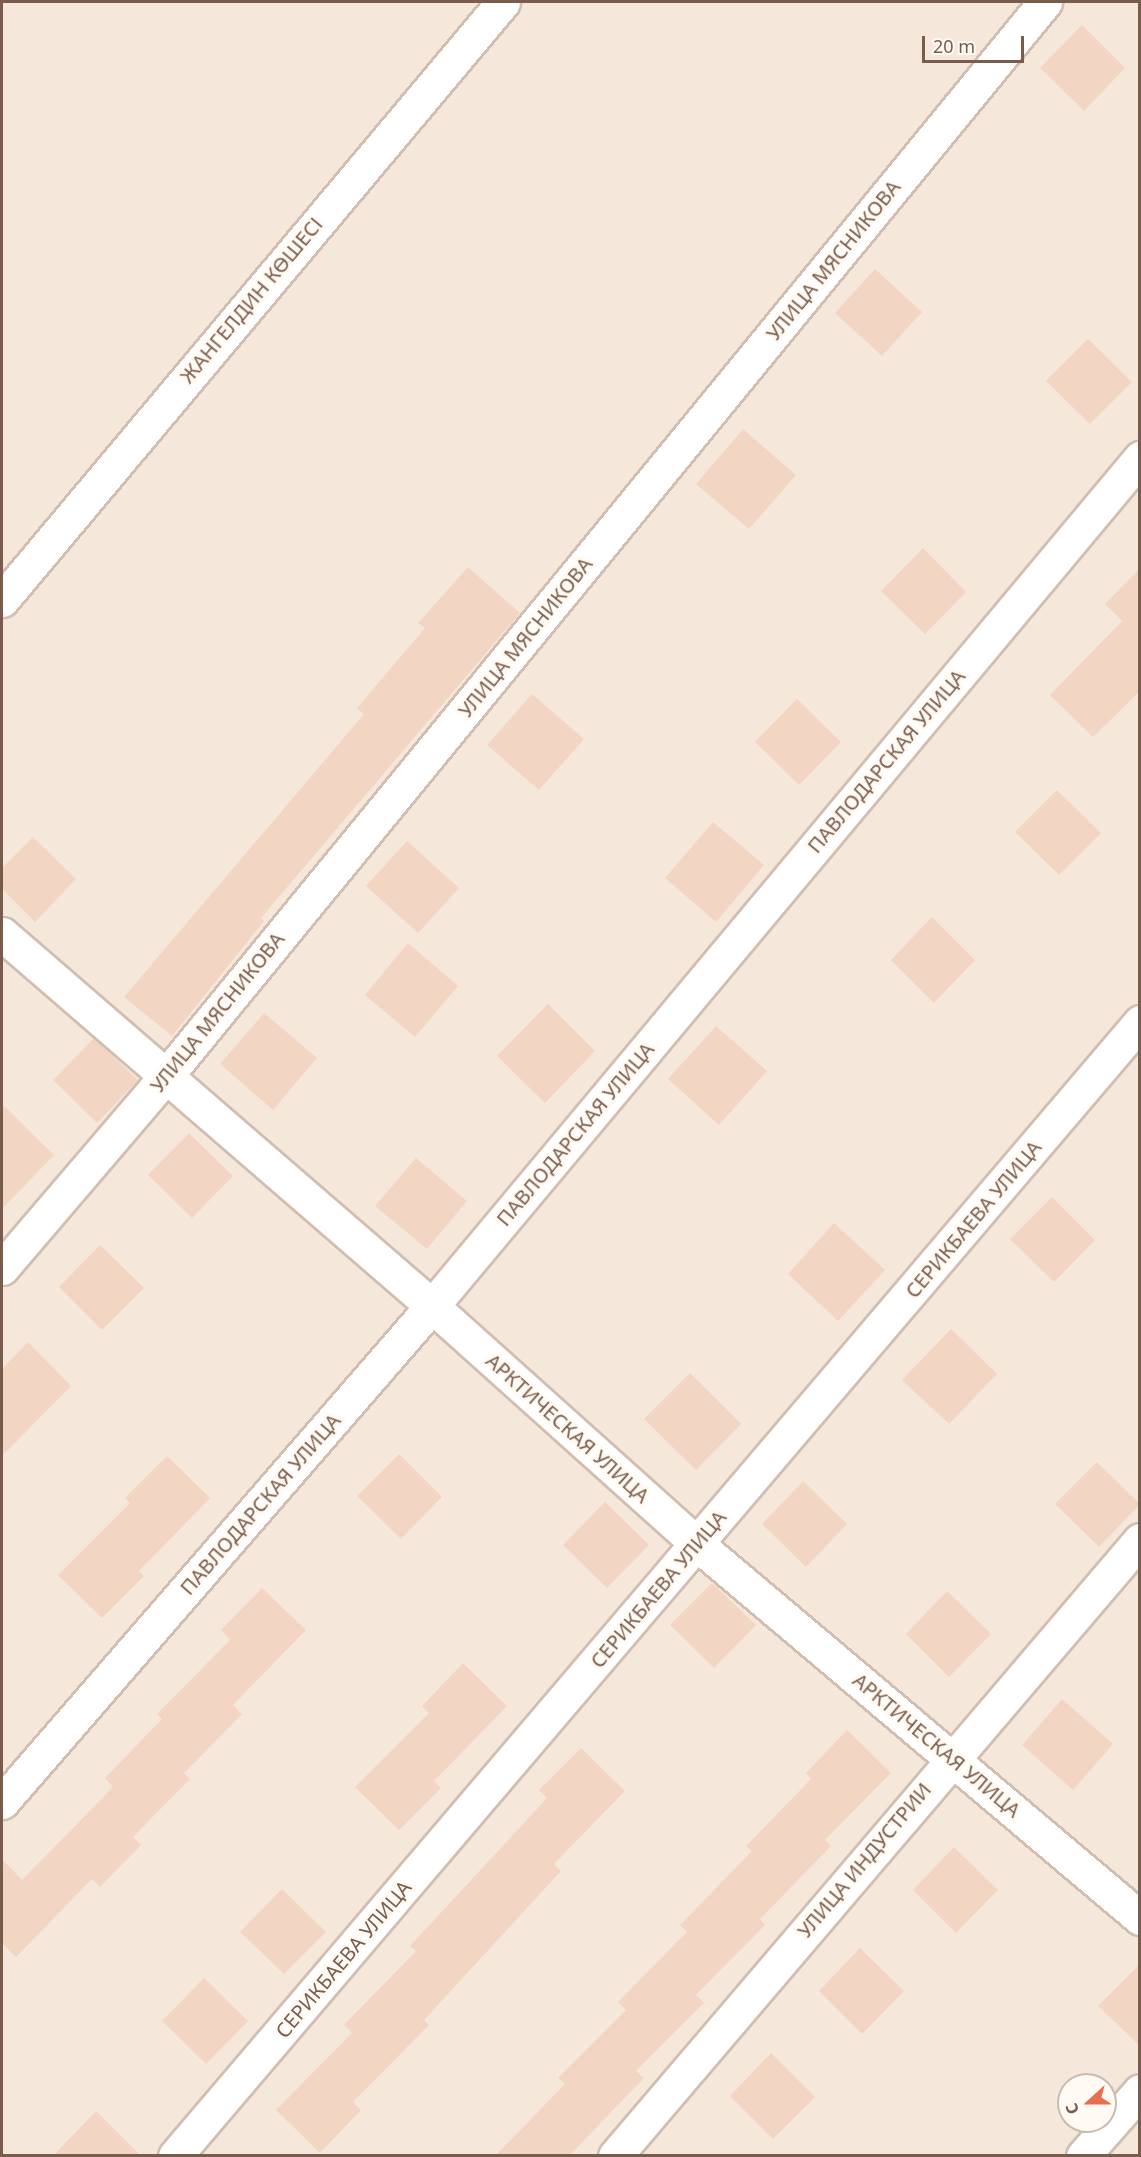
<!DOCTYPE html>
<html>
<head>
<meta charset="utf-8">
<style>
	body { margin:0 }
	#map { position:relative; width:1141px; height:2157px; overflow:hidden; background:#fdf6ec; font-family:"Noto Sans",sans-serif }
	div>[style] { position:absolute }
	.residential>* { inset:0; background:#f5e8da }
	.building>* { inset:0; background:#f3d5c3 }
	.roads { filter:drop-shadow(2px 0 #d1beb0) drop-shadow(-2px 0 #d1beb0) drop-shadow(0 2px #d1beb0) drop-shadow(0 -2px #d1beb0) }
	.minor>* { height:33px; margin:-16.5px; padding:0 16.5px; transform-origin:16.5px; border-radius:16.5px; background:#fff }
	span { translate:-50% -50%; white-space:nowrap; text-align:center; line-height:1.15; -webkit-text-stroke:6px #fffaf3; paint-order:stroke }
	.street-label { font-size:20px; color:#7a5c4d }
	.frame { position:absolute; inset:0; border:3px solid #7a5c4d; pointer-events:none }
	.north { position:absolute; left:1057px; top:2073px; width:60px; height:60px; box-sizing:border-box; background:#fffaf3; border:2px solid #cabbb1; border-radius:50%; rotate:249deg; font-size:16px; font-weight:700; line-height:24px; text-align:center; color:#7a5c4d }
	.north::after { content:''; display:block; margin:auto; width:21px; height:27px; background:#e76f51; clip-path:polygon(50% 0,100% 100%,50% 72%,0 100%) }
	.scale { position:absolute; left:922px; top:36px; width:102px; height:27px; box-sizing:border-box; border:3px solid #7a5c4d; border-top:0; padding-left:8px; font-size:18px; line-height:21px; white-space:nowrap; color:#7a5c4d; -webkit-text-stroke:4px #fffaf3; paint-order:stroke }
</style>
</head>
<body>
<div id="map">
	<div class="residential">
		<i style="clip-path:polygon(evenodd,2px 2px,1139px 2px,1139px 2155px,2px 2156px,2px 2px,1069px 2085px,1105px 2085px,1105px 2121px,1069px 2121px,1069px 2085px)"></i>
	</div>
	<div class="building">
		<i style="clip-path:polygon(1082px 25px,1125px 68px,1084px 111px,1040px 68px)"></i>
		<i style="clip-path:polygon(875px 269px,922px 312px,882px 356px,835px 313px)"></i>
		<i style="clip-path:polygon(1088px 339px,1132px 382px,1090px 424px,1046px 381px)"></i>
		<i style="clip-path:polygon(743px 429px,796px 475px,749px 529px,696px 484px)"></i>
		<i style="clip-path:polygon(923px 548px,966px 592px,925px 634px,881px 591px)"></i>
		<i style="clip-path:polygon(468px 567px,520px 613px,261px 918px,264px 921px,172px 1036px,124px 997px,364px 714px,357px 708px,425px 628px,418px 623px)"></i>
		<i style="clip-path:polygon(1140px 568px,1140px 691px,1093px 737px,1050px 695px,1122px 621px,1105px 604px)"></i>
		<i style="clip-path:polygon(532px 694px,584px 739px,539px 790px,487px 745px)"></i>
		<i style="clip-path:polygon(797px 699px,841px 742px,799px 785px,755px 742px)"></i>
		<i style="clip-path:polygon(1057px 790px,1101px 833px,1059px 875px,1015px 832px)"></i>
		<i style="clip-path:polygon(713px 822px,764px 865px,716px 922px,665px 878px)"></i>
		<i style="clip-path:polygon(33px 837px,76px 879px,35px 922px,2px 889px,2px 868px)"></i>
		<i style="clip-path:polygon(407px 841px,459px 888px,418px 933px,366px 886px)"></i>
		<i style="clip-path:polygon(932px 917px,975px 960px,934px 1003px,891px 960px)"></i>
		<i style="clip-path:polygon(408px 943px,458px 986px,415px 1037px,365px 995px)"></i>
		<i style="clip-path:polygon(548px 1004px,595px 1051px,545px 1103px,497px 1056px)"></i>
		<i style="clip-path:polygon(264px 1013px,317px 1058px,273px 1110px,220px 1064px)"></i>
		<i style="clip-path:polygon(716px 1026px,767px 1071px,719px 1125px,668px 1079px)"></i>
		<i style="clip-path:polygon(94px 1038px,138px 1080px,97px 1123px,53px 1080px)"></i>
		<i style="clip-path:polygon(2px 1104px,54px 1155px,2px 1209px)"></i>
		<i style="clip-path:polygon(189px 1133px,233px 1176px,192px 1218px,148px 1175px)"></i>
		<i style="clip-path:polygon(416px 1158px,467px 1201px,427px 1249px,375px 1206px)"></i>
		<i style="clip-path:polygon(1052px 1197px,1095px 1240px,1054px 1282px,1010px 1239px)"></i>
		<i style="clip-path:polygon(834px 1223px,885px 1270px,838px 1321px,788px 1274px)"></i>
		<i style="clip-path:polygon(100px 1245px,144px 1288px,102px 1330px,59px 1287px)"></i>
		<i style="clip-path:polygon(951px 1329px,997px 1374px,949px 1424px,902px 1380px)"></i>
		<i style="clip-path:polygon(28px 1342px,71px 1386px,2px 1456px,2px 1369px)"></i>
		<i style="clip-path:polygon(690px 1373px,741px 1424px,696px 1470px,644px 1419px)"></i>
		<i style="clip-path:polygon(399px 1454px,442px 1497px,401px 1539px,357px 1496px)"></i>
		<i style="clip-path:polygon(167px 1456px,210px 1498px,139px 1571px,144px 1576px,102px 1618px,58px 1575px,130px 1503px,125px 1498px)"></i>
		<i style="clip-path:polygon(1097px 1462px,1140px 1504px,1099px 1547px,1055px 1504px)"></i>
		<i style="clip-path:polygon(803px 1481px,847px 1524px,806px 1567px,762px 1524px)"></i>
		<i style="clip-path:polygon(605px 1502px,649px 1545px,607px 1588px,563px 1545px)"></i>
		<i style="clip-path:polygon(712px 1583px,756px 1625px,714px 1668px,670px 1625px)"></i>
		<i style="clip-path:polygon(262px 1588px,306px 1630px,233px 1705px,242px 1714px,184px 1773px,190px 1779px,133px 1837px,141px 1845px,100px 1887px,92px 1879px,16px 1957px,2px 1943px,2px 1859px,22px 1880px,113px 1787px,105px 1778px,162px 1719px,157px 1714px,230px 1640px,221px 1630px)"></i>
		<i style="clip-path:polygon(947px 1591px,991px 1634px,949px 1677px,906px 1634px)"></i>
		<i style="clip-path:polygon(463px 1663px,507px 1706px,434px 1781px,441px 1788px,399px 1830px,355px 1787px,429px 1713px,422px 1706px)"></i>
		<i style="clip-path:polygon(1062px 1699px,1113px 1744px,1073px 1790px,1022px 1745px)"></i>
		<i style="clip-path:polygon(847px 1730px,891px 1773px,825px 1840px,831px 1846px,760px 1919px,765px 1925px,696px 1995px,704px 2003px,636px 2071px,644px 2078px,569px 2156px,495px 2156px,565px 2084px,558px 2078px,626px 2010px,618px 2002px,687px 1932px,680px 1925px,752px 1851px,746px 1846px,811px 1779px,806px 1773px)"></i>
		<i style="clip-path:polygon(581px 1748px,625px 1791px,554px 1864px,561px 1871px,424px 2020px,429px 2025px,353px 2102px,361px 2110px,320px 2153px,276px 2110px,352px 2033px,344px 2025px,416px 1951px,410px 1946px,547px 1798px,539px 1790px)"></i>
		<i style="clip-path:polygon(954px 1847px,998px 1890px,956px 1933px,913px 1890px)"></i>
		<i style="clip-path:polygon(282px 1889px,326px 1932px,284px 1974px,240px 1932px)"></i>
		<i style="clip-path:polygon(860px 1948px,904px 1991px,862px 2034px,819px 1991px)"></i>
		<i style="clip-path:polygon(1140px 1964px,1140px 2046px,1098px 2006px)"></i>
		<i style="clip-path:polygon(204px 1978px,248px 2021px,206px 2064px,162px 2021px)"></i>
		<i style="clip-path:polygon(771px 2053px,815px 2097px,773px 2139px,730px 2096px)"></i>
		<i style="clip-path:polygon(96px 2111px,141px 2156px,53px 2156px)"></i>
	</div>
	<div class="roads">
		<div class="minor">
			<i style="left:2px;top:600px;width:780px;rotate:-50.04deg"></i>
			<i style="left:2px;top:934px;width:569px;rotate:40.86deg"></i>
			<i style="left:432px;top:1306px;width:356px;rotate:41.9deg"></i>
			<i style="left:697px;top:1544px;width:580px;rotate:40.17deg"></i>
			<i style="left:2px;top:1268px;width:253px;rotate:-49.5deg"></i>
			<i style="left:166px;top:1076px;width:1388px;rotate:-50.7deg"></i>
			<i style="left:2px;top:1802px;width:656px;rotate:-49.08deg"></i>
			<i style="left:432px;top:1306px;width:1105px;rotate:-50.14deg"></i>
			<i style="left:175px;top:2156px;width:1489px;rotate:-49.6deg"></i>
			<i style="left:615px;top:2156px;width:809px;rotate:-49.56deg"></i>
			<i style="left:1083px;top:2156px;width:86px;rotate:-48.8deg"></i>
		</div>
	</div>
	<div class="street-label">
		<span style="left:833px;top:260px;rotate:-51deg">УЛИЦА МЯСНИКОВА</span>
		<span style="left:251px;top:300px;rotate:-50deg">ЖАНГЕЛДИН КӨШЕСІ</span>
		<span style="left:525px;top:637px;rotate:-51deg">УЛИЦА МЯСНИКОВА</span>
		<span style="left:886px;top:761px;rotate:-50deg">ПАВЛОДАРСКАЯ УЛИЦА</span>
		<span style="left:217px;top:1012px;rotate:-51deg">УЛИЦА МЯСНИКОВА</span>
		<span style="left:575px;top:1134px;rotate:-50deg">ПАВЛОДАРСКАЯ УЛИЦА</span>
		<span style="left:973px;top:1219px;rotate:-50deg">СЕРИКБАЕВА УЛИЦА</span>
		<span style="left:568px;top:1428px;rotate:42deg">АРКТИЧЕСКАЯ УЛИЦА</span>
		<span style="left:260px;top:1504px;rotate:-49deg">ПАВЛОДАРСКАЯ УЛИЦА</span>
		<span style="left:658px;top:1589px;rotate:-50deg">СЕРИКБАЕВА УЛИЦА</span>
		<span style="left:937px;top:1745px;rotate:40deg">АРКТИЧЕСКАЯ УЛИЦА</span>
		<span style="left:864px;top:1860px;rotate:-50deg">УЛИЦА ИНДУСТРИИ</span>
		<span style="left:343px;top:1959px;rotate:-50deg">СЕРИКБАЕВА УЛИЦА</span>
	</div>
	<div class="frame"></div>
	<div class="north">С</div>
	<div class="scale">20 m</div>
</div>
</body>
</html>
